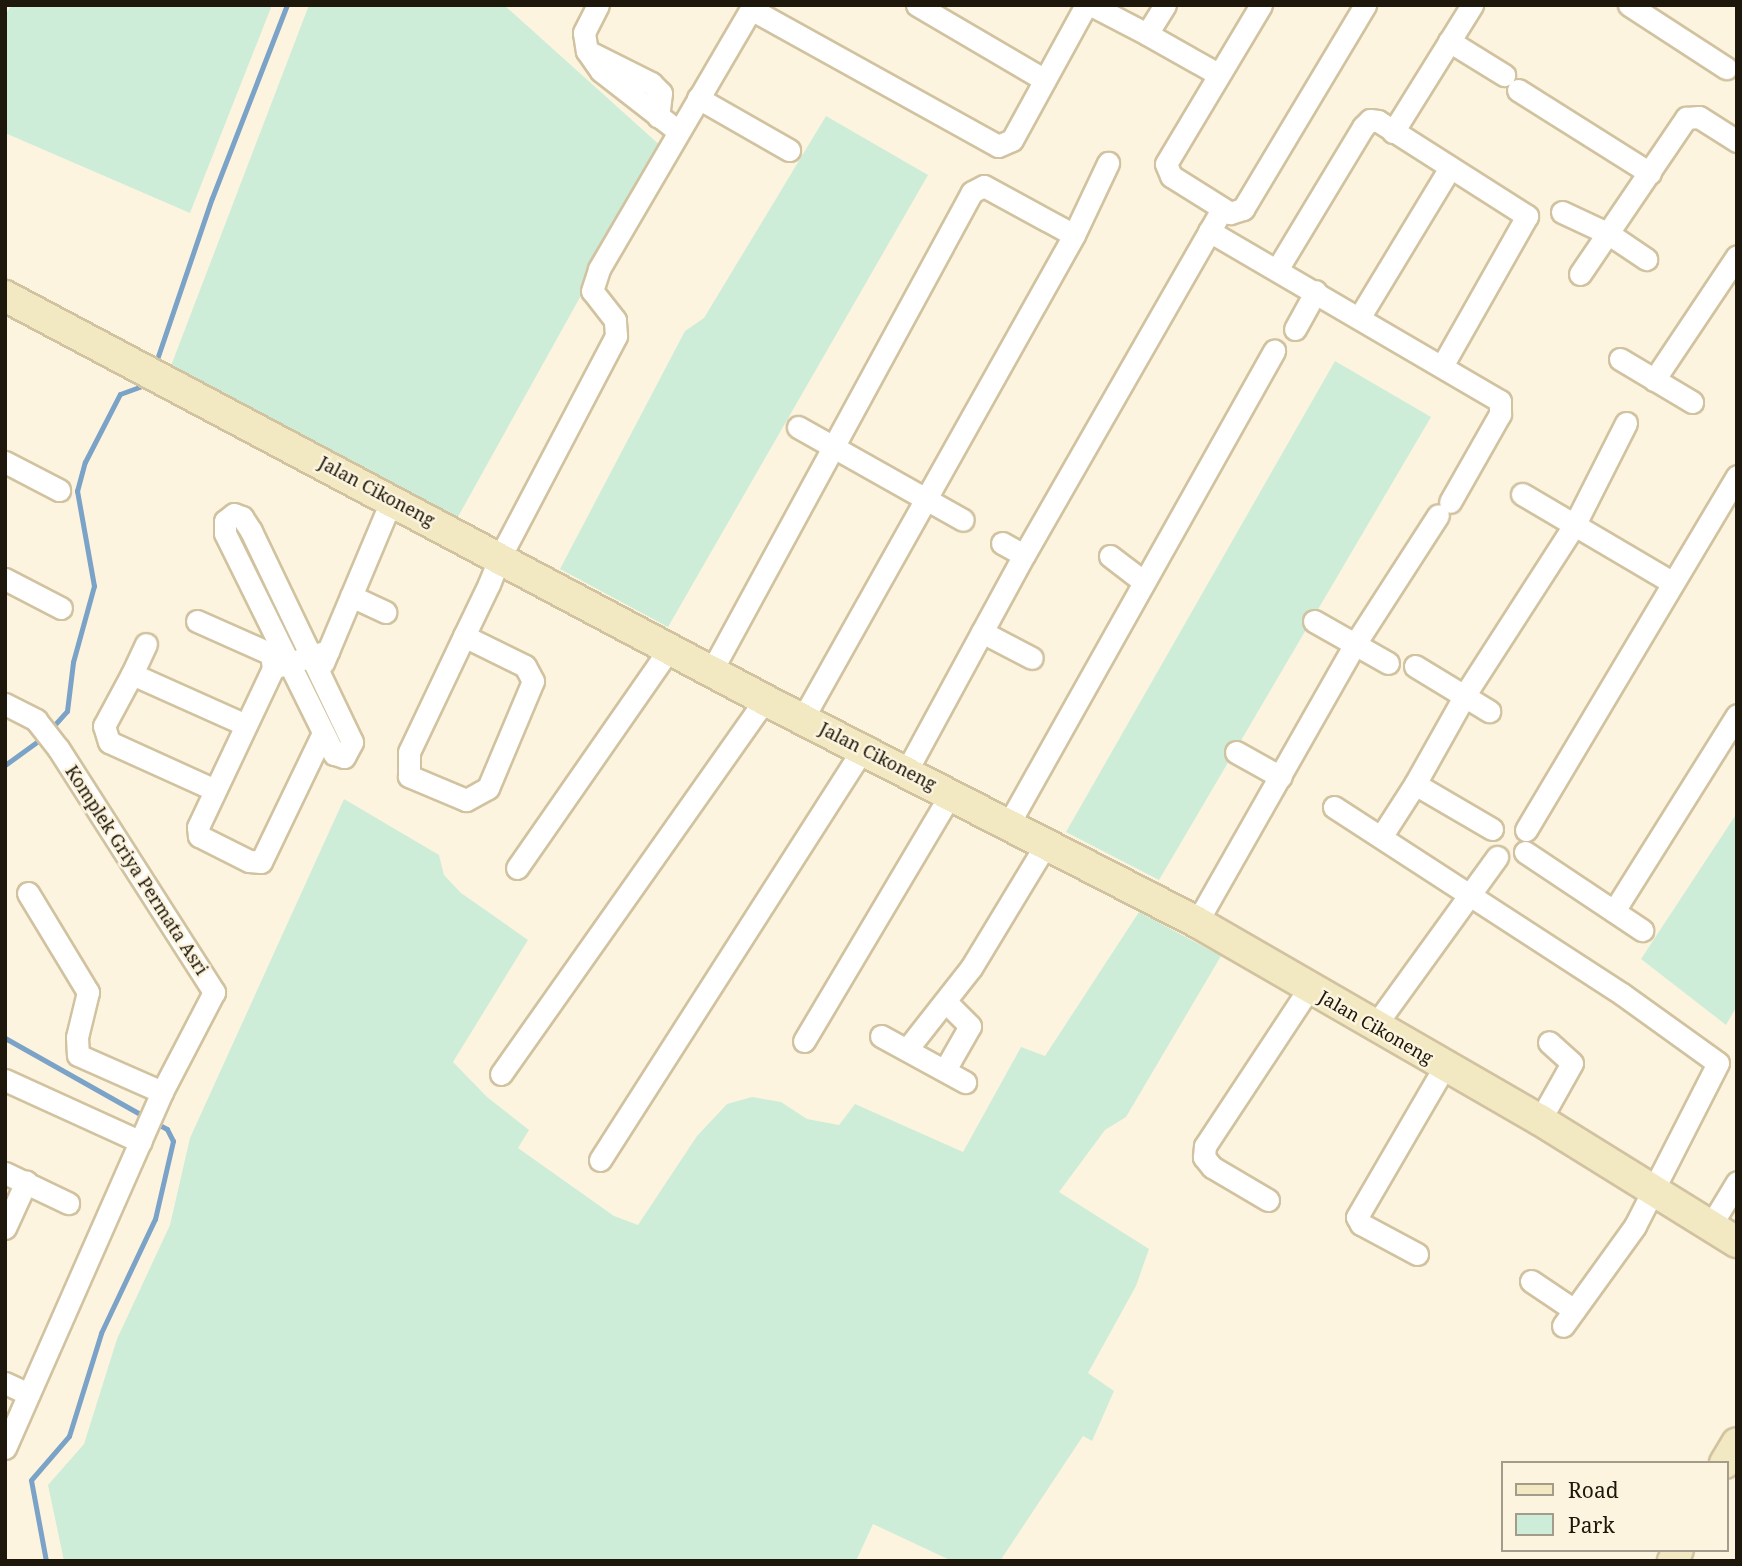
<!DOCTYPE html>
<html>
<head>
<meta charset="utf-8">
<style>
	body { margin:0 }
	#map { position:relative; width:1742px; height:1566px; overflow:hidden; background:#fdf4df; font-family:"Noto Serif",serif }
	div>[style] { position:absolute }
	.green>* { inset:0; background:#cdedd8 }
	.stream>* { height:5px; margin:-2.5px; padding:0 2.5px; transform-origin:2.5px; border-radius:2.5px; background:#7ba2c7 }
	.roads { filter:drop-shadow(2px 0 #d1c2a0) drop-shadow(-2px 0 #d1c2a0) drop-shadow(0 2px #d1c2a0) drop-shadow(0 -2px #d1c2a0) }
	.street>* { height:21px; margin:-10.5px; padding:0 10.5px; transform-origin:10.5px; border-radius:10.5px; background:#fff }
	.secondary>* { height:30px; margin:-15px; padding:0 15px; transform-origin:15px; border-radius:15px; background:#f2e8c1 }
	span { translate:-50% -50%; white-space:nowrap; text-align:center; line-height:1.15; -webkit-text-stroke:5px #fdf4df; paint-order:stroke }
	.street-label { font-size:18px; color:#1d180b }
	.frame { position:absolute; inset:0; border:7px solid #1d180b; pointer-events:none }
	.legend { position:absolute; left:1501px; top:1461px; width:228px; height:91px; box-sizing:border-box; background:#fdf4df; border:2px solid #a39c8a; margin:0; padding:9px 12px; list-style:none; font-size:21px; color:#1d180b }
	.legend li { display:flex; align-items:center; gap:14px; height:35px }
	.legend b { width:35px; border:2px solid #a39c8a }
</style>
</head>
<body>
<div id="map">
	<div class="green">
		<i style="clip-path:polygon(12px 5px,272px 5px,190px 213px,5px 133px,5px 15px)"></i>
		<i style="clip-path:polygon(309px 5px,504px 5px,663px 148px,454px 524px,169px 371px)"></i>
		<i style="clip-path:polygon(826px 116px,928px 175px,668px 627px,560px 569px,685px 331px,704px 318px)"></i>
		<i style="clip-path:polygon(1335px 361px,1431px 417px,1159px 880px,1066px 832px)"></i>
		<i style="clip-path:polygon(344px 799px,439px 855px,444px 875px,461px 893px,528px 940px,453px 1062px,487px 1097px,529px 1130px,518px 1148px,614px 1216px,638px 1225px,697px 1136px,727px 1104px,752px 1097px,781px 1102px,807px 1119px,839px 1125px,855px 1104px,963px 1152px,1021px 1047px,1045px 1056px,1139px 912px,1221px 956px,1126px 1117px,1105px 1130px,1059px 1192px,1149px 1249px,1136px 1286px,1088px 1373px,1114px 1391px,1092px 1441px,1083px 1436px,1000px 1561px,952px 1561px,873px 1524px,856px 1561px,64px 1561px,48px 1485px,84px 1444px,117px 1339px,170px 1225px,190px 1138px)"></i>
		<i style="clip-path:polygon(1737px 813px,1737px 1006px,1726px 1025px,1641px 959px)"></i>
	</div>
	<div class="stream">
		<i style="left:155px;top:365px;width:176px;rotate:-71.2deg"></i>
		<i style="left:212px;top:198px;width:207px;rotate:-68.8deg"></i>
		<i style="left:49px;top:731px;width:27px;rotate:-48deg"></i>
		<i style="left:67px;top:711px;width:49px;rotate:-83deg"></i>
		<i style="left:73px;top:662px;width:79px;rotate:-74.6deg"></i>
		<i style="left:94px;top:586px;width:97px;rotate:-100.1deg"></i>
		<i style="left:77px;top:491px;width:30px;rotate:-75deg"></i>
		<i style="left:85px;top:462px;width:76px;rotate:-62.8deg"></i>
		<i style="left:120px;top:394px;width:30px;rotate:-20deg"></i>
		<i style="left:5px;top:765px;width:46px;rotate:-36.1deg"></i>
		<i style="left:5px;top:1038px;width:161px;rotate:29.4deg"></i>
		<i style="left:46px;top:1561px;width:82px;rotate:-100.5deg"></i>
		<i style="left:31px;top:1480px;width:58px;rotate:-49.2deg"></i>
		<i style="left:69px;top:1436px;width:108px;rotate:-72.7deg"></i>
		<i style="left:101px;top:1333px;width:126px;rotate:-64.7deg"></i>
		<i style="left:155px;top:1219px;width:80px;rotate:-77deg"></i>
		<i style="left:173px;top:1141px;width:13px;rotate:-117deg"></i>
		<i style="left:167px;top:1129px;width:15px;rotate:-152deg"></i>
	</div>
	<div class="roads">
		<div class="street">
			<i style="left:598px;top:5px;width:31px;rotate:117deg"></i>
			<i style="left:584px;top:33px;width:18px;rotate:81deg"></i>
			<i style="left:587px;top:51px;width:24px;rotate:55deg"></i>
			<i style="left:601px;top:71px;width:98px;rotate:37.9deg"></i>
			<i style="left:917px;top:5px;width:148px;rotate:30.4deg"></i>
			<i style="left:1091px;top:5px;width:63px;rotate:27.4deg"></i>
			<i style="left:1165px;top:5px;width:34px;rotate:122deg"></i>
			<i style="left:1147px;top:34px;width:81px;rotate:29.4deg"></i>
			<i style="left:1261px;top:5px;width:185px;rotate:120.9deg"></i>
			<i style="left:1166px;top:164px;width:13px;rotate:67deg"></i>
			<i style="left:1171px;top:176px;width:70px;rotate:32.1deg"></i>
			<i style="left:1230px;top:213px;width:14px;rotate:-17deg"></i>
			<i style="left:1243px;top:209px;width:238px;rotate:-59.1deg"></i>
			<i style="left:1629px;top:5px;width:116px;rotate:33deg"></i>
			<i style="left:751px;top:9px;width:282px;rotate:29deg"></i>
			<i style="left:998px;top:146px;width:15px;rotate:-23deg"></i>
			<i style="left:1012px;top:140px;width:154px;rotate:-61.3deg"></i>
			<i style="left:1449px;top:41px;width:65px;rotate:31.7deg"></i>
			<i style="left:587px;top:51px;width:72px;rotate:26.6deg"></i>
			<i style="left:651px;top:83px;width:14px;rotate:45deg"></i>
			<i style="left:661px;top:93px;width:24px;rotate:97deg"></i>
			<i style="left:1518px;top:90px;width:156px;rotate:32.2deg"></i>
			<i style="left:698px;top:98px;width:105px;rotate:29.7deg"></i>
			<i style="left:1393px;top:132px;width:150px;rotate:-58.1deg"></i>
			<i style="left:1562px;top:212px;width:52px;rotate:25.1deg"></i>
			<i style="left:1609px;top:234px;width:45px;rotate:34deg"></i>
			<i style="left:1209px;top:231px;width:337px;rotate:30.3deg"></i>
			<i style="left:1500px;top:401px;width:13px;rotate:90deg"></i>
			<i style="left:1500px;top:414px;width:101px;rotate:119.6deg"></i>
			<i style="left:1278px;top:268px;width:165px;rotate:-58.9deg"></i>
			<i style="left:1363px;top:127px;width:10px;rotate:-45deg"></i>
			<i style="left:1370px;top:120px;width:8px;rotate:7deg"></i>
			<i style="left:1378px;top:121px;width:177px;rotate:32.5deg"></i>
			<i style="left:1527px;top:216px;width:172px;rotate:119.5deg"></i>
			<i style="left:1580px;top:274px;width:189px;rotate:-55.8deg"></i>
			<i style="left:1686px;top:118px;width:13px;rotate:-4deg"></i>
			<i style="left:1699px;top:117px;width:45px;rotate:32.3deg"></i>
			<i style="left:1359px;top:318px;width:175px;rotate:-58.8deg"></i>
			<i style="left:1295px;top:329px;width:43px;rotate:-61.1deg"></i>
			<i style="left:1620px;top:359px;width:84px;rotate:30.8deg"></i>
			<i style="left:1654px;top:380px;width:149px;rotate:-56.2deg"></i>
			<i style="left:798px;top:427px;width:189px;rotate:29.4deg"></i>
			<i style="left:5px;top:462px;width:61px;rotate:27.4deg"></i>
			<i style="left:1522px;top:494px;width:175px;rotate:30.5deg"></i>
			<i style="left:234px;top:514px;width:9px;rotate:21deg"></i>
			<i style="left:242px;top:517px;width:17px;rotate:57deg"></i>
			<i style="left:251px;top:531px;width:234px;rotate:64.4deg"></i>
			<i style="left:352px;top:742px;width:17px;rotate:118deg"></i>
			<i style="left:344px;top:757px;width:10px;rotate:-163deg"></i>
			<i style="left:334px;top:754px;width:246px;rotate:-116.3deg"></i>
			<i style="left:225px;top:533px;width:12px;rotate:-90deg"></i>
			<i style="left:225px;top:521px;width:11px;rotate:-38deg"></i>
			<i style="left:1002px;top:543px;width:25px;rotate:29deg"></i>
			<i style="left:1110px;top:556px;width:43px;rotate:37.4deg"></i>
			<i style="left:5px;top:579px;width:63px;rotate:27.4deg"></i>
			<i style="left:351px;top:596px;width:38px;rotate:25deg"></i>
			<i style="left:197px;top:621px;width:81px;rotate:24deg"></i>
			<i style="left:271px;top:654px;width:14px;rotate:82deg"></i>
			<i style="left:1314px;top:621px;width:85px;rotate:29.6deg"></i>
			<i style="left:982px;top:632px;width:56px;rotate:27.5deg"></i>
			<i style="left:464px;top:636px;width:68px;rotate:26.2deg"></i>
			<i style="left:525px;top:666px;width:17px;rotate:62deg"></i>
			<i style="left:533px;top:681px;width:116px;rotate:112.8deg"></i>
			<i style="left:488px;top:788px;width:25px;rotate:151deg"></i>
			<i style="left:466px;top:800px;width:62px;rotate:-157.2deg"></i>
			<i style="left:409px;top:776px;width:24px;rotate:-90deg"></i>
			<i style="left:409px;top:752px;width:128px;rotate:-64.6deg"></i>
			<i style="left:464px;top:636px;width:58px;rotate:-64.3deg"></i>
			<i style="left:489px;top:584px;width:29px;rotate:-68deg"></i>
			<i style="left:500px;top:557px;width:250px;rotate:-62.3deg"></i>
			<i style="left:616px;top:336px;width:16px;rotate:-94deg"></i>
			<i style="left:615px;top:320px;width:37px;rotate:-128deg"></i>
			<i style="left:592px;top:291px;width:23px;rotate:-72deg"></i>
			<i style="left:599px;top:269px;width:306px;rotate:-59.7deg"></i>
			<i style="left:323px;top:663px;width:178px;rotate:-67.2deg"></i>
			<i style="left:1415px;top:666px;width:87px;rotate:31.3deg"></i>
			<i style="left:712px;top:670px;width:544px;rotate:-61.46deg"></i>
			<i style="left:972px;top:192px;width:13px;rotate:-27deg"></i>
			<i style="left:984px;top:186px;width:102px;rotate:28.6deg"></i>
			<i style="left:132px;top:674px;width:33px;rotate:-65deg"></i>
			<i style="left:5px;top:704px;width:35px;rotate:27deg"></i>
			<i style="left:36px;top:720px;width:36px;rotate:52deg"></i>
			<i style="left:58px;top:748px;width:290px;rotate:57.4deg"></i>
			<i style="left:214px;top:992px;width:113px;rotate:117.5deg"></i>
			<i style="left:162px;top:1092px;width:389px;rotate:113.8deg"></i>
			<i style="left:803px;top:718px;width:554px;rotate:-60.7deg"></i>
			<i style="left:1074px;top:235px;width:80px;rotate:-64.7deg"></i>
			<i style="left:323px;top:733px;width:143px;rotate:115.7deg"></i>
			<i style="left:261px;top:862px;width:12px;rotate:-175deg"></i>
			<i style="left:249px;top:861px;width:56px;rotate:-153.4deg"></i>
			<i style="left:199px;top:836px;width:9px;rotate:-96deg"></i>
			<i style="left:198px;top:827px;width:176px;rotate:-64.7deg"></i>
			<i style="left:273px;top:668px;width:58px;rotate:-17.2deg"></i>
			<i style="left:1236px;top:752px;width:51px;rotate:29.1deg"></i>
			<i style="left:906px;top:772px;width:247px;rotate:-61.5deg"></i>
			<i style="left:1024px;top:555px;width:399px;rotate:-60.2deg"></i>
			<i style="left:215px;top:790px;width:116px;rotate:-155.6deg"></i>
			<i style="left:109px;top:742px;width:17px;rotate:-107deg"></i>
			<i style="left:104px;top:726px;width:59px;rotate:-61.7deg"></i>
			<i style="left:132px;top:674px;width:123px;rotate:24.1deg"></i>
			<i style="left:1334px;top:807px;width:343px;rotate:33deg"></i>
			<i style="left:1622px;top:994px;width:118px;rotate:35.7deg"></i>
			<i style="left:1718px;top:1063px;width:183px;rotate:117deg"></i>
			<i style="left:1635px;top:1226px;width:123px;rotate:125.8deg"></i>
			<i style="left:1008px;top:825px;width:544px;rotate:-60.7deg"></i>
			<i style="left:1492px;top:829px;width:89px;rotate:-149.7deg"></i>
			<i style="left:1415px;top:784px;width:104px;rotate:-60.7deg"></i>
			<i style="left:1466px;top:693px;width:203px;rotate:-57.2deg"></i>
			<i style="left:1576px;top:522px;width:111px;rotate:-63.2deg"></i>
			<i style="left:1526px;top:830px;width:412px;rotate:-59.2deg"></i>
			<i style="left:1381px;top:837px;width:63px;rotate:-57.3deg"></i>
			<i style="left:1525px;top:852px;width:141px;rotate:33.7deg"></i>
			<i style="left:517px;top:868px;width:268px;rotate:-55.2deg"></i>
			<i style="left:28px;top:893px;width:116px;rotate:58.8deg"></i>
			<i style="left:88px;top:992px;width:46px;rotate:103.7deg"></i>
			<i style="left:77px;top:1037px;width:18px;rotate:87deg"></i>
			<i style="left:78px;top:1055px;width:92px;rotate:23.8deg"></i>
			<i style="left:1614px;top:911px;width:231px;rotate:-57.9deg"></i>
			<i style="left:1197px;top:922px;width:320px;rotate:-60.4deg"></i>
			<i style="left:1355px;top:644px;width:153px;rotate:-57.2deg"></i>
			<i style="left:946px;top:1002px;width:34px;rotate:45deg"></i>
			<i style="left:970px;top:1026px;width:48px;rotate:119.7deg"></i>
			<i style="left:1374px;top:1027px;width:210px;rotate:-54.1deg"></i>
			<i style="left:881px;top:1036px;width:96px;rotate:28.7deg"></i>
			<i style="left:804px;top:1041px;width:288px;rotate:-59.3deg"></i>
			<i style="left:908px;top:1048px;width:102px;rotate:-51.8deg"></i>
			<i style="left:971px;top:968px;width:143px;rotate:-58.8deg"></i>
			<i style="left:501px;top:1074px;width:458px;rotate:-54.8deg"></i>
			<i style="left:5px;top:1080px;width:149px;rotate:24.5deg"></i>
			<i style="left:1540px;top:1120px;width:65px;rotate:-60.7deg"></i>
			<i style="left:1572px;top:1063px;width:31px;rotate:-138deg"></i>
			<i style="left:600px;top:1160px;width:488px;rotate:-57.4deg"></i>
			<i style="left:5px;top:1173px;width:70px;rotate:25.5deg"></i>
			<i style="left:1268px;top:1200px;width:65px;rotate:-149.5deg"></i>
			<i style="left:1212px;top:1167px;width:13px;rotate:-129deg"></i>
			<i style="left:1204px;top:1157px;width:11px;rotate:-85deg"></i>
			<i style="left:1205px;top:1146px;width:189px;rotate:-56.6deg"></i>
			<i style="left:1711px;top:1225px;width:50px;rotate:-58.8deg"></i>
			<i style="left:5px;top:1228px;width:51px;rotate:-65.5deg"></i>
			<i style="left:1417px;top:1254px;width:64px;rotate:-151.8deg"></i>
			<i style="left:1361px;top:1224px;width:8px;rotate:-120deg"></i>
			<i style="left:1357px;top:1217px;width:175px;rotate:-59.8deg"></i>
			<i style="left:1531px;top:1281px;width:52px;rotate:34deg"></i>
			<i style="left:5px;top:1383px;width:26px;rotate:25deg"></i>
		</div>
		<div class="secondary">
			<i style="left:5px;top:296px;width:861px;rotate:27.99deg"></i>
			<i style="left:765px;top:700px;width:486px;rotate:27.2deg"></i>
			<i style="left:1197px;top:922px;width:396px;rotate:30deg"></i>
			<i style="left:1540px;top:1120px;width:232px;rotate:31.8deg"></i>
			<i style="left:1725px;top:1463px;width:23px;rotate:-59deg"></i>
			<i style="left:1673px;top:1561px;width:12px;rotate:-66deg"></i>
		</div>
	</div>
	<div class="street-label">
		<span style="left:377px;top:491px;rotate:28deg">Jalan Cikoneng</span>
		<span style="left:878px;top:756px;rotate:27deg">Jalan Cikoneng</span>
		<span style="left:137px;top:870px;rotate:57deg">Komplek Griya Permata Asri</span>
		<span style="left:1376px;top:1027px;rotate:30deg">Jalan Cikoneng</span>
	</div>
	<div class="frame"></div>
	<ul class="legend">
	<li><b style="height:9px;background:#f2e8c1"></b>Road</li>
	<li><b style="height:19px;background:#cdedd8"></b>Park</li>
	</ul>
</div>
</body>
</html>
